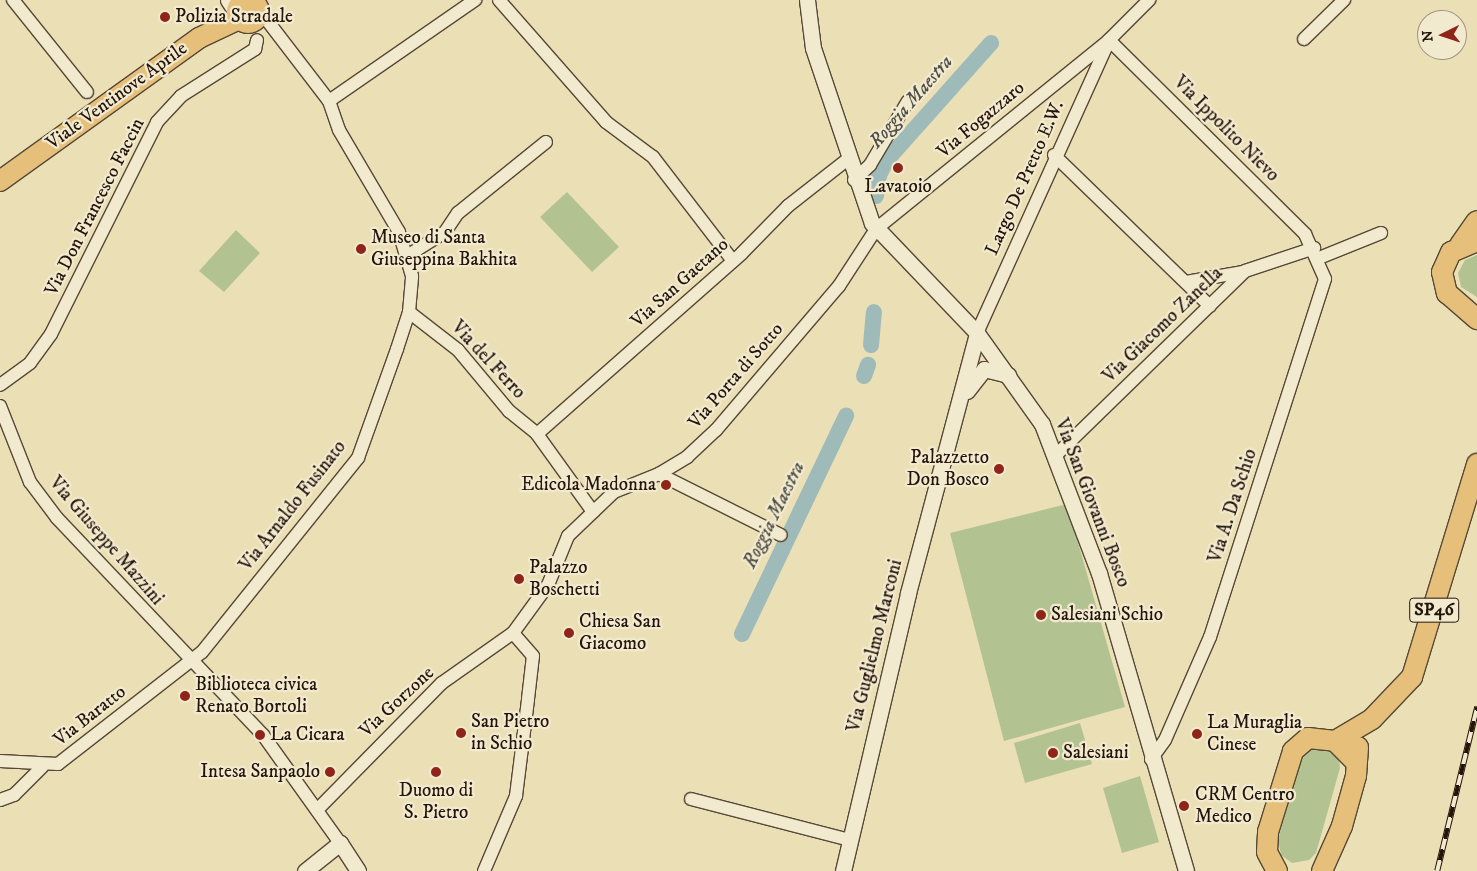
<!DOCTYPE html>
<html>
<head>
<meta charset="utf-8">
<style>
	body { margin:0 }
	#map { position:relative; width:1477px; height:871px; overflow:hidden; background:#ebdfb5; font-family:"IM FELL DW Pica",serif }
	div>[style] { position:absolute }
	.green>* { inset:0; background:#b2c391 }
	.canal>* { height:16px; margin:-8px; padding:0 8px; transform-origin:8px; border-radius:8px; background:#9ebab9 }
	.roads { filter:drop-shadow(1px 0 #564836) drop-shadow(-1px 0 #564836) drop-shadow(0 1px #564836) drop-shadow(0 -1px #564836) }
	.minor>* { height:12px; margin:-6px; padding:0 6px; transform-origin:6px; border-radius:6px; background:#f2eacf }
	.tertiary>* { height:15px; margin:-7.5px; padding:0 7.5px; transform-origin:7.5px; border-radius:7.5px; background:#f2eacf }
	.primary>* { height:20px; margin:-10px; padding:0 10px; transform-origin:10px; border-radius:10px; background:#e6c07a }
	.primary>.ring { margin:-10px; padding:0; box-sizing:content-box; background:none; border:20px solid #e6c07a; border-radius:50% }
	.rail>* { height:5.5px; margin-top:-2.75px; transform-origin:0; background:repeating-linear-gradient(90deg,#f2eacf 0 11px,#24150b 0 22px); box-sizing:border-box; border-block:1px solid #24150b }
	.dots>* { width:14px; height:14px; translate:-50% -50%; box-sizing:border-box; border:2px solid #f2eacf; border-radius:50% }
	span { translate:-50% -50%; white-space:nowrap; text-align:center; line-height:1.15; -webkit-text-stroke:4.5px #f2eacf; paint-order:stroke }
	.shield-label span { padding:1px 4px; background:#f2eacf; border:1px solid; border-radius:4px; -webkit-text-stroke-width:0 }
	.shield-label { font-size:18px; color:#24150b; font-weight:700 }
	.poi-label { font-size:19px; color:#24150b }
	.left { translate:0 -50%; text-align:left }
	.right { translate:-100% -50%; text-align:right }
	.street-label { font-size:19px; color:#24150b }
	.water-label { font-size:20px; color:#4f4f48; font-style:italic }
	.north { position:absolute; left:1417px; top:10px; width:50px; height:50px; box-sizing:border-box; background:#f2eacf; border:1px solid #a09581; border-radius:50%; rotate:266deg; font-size:14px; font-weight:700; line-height:20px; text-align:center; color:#24150b }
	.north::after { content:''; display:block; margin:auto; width:18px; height:22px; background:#8f2418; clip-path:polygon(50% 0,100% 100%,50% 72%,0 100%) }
</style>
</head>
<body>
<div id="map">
	<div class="green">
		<i style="clip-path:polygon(567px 192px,619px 247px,592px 272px,540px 217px)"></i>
		<i style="clip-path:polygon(236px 230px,260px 253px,224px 292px,199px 271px)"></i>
		<i style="clip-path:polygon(1477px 255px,1477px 297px,1461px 287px,1458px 273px,1465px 260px)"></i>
		<i style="clip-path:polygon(1067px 504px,1125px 707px,1004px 741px,950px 533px)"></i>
		<i style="clip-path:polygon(1080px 723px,1092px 764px,1025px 783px,1014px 743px)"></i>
		<i style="clip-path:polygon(1326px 747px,1339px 758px,1340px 768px,1316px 853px,1309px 860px,1292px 863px,1281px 855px,1278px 839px,1301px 760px,1312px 748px)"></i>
		<i style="clip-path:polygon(1140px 776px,1159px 842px,1122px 853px,1103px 788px)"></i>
	</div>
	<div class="canal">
		<i style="left:876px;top:196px;width:21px;rotate:-82deg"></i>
		<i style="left:879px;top:175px;width:16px;rotate:-63deg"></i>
		<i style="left:886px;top:161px;width:158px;rotate:-48.3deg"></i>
		<i style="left:871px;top:345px;width:33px;rotate:-85deg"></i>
		<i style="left:864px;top:376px;width:12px;rotate:-70deg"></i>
		<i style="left:742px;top:634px;width:242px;rotate:-64.5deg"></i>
	</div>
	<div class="roads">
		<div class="minor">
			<i style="left:13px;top:0;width:118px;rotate:51.2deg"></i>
			<i style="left:499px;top:0;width:162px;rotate:48.7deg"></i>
			<i style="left:606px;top:122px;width:59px;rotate:36.7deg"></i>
			<i style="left:653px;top:157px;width:131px;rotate:52.4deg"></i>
			<i style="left:1304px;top:39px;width:56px;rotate:-44.3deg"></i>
			<i style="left:1109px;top:40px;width:276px;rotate:44.7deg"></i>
			<i style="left:1305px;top:234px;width:49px;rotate:66deg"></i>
			<i style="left:1325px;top:279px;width:376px;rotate:107.8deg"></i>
			<i style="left:1210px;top:637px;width:112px;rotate:113.6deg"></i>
			<i style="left:1165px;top:740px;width:24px;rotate:126deg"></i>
			<i style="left:329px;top:101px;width:178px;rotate:-34.7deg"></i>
			<i style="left:1054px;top:155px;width:217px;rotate:44.1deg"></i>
			<i style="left:854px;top:180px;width:22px;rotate:-43deg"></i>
			<i style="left:870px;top:165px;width:74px;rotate:-59.3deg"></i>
			<i style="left:407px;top:256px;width:45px;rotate:-32.3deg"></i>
			<i style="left:445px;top:232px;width:23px;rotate:-56deg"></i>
			<i style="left:458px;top:213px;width:113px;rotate:-38.9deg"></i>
			<i style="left:1319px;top:258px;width:67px;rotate:-22deg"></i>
			<i style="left:1186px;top:282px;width:58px;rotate:-10deg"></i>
			<i style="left:409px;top:312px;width:62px;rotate:37.8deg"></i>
			<i style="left:458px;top:350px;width:80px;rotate:50.1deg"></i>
			<i style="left:509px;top:411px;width:36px;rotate:39deg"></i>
			<i style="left:977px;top:333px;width:321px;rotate:-65.7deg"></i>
			<i style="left:0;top:385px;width:37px;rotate:-36deg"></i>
			<i style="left:30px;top:363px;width:36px;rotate:-54deg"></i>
			<i style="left:51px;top:334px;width:237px;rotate:-63.4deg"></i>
			<i style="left:157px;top:122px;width:35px;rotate:-47deg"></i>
			<i style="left:181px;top:96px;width:88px;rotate:-32.4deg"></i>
			<i style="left:255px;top:49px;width:9px;rotate:-77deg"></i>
			<i style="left:0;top:406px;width:82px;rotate:68.5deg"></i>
			<i style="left:30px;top:482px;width:45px;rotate:53.1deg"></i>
			<i style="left:57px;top:518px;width:299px;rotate:46.5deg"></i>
			<i style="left:263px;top:735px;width:133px;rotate:54.5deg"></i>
			<i style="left:537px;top:434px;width:273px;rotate:-41.4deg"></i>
			<i style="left:742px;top:253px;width:66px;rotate:-45.6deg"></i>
			<i style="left:788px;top:206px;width:76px;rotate:-38.1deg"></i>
			<i style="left:537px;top:434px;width:96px;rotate:54.3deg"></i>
			<i style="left:1055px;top:456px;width:265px;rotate:-44.2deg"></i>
			<i style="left:1245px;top:271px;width:73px;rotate:-18.4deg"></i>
			<i style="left:659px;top:474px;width:136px;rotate:26.6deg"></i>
			<i style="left:0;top:761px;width:58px;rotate:3deg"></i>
			<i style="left:58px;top:764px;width:182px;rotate:-37.9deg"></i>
			<i style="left:202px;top:652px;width:249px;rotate:-51.2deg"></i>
			<i style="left:358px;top:458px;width:116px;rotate:-70.3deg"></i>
			<i style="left:397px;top:349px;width:39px;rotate:-72deg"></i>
			<i style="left:409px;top:312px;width:36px;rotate:-85deg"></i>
			<i style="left:412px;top:276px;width:46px;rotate:-106.5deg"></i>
			<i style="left:399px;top:232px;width:118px;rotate:-120.5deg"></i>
			<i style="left:339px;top:130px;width:31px;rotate:-109deg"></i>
			<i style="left:329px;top:101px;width:113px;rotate:-127.5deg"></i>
			<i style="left:691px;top:799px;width:164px;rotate:14.5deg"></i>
			<i style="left:0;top:800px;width:15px;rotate:-20deg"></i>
			<i style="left:14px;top:795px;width:40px;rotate:-45deg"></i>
			<i style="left:317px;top:810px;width:178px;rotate:-45.5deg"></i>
			<i style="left:442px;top:683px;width:87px;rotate:-35.2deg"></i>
			<i style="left:484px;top:871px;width:82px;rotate:-66.9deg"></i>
			<i style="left:516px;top:796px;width:98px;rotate:-82.9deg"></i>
			<i style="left:528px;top:699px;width:43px;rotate:-83.4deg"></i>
			<i style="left:533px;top:656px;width:30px;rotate:-131deg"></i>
			<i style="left:513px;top:633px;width:59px;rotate:-53.9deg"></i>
			<i style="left:548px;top:585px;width:53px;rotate:-67.8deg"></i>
			<i style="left:568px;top:536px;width:64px;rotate:-43.7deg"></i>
			<i style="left:614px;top:492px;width:48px;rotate:-21.8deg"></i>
			<i style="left:659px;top:474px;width:33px;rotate:-31deg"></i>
			<i style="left:687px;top:457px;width:40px;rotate:-43deg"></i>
			<i style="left:716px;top:430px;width:189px;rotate:-49.5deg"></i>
			<i style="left:839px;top:286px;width:68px;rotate:-57deg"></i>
			<i style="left:876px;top:229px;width:300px;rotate:-39deg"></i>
			<i style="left:1109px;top:40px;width:57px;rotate:-45deg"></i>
		</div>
		<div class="tertiary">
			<i style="left:228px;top:0;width:17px;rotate:57deg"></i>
			<i style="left:252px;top:0;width:4px;rotate:56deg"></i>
			<i style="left:807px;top:0;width:48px;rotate:82.9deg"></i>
			<i style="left:813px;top:48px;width:185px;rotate:71.4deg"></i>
			<i style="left:872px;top:223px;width:152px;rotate:46.3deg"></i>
			<i style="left:977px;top:333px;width:112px;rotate:54.5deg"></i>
			<i style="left:1042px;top:424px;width:160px;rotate:69.1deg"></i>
			<i style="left:1099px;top:573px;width:310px;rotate:73.7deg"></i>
			<i style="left:967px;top:391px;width:28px;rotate:-52deg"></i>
			<i style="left:984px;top:369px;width:25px;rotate:14deg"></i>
			<i style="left:305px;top:871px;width:45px;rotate:-38.7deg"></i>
			<i style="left:340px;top:843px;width:33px;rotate:57deg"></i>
			<i style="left:843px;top:871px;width:285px;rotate:-76.8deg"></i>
			<i style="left:908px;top:593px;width:269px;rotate:-75.1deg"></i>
		</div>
		<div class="primary">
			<i class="ring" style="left:237px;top:1px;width:2px;height:2px"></i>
			<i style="left:0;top:181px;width:245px;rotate:-35.7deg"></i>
			<i style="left:199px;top:38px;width:44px;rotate:-25.4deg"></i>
			<i style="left:1477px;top:241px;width:28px;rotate:157deg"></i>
			<i style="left:1451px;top:252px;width:22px;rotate:114deg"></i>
			<i style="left:1442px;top:272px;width:22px;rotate:77deg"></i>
			<i style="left:1447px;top:293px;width:40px;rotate:41deg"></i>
			<i style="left:1460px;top:245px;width:29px;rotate:-55deg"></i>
			<i style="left:1335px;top:741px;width:43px;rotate:-30.7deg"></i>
			<i style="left:1372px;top:719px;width:58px;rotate:-46.4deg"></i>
			<i style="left:1412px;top:677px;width:223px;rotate:-73deg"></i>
			<i style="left:1277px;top:871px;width:21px;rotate:-118deg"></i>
			<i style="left:1267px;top:852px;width:20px;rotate:-87deg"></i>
			<i style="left:1268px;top:832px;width:85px;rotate:-72.8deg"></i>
			<i style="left:1293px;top:751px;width:20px;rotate:-41deg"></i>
			<i style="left:1308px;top:738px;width:27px;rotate:6deg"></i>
			<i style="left:1335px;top:741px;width:27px;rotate:45deg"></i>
			<i style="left:1322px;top:871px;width:49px;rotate:-66deg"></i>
			<i style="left:1342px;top:826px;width:52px;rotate:-74.4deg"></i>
			<i style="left:1356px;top:776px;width:29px;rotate:-86deg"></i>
		</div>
	</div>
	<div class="rail">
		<i style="left:1437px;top:871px;width:169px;rotate:-76.3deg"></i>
	</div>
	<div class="dots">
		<i style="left:165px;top:17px;background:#8f2418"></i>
		<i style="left:898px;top:168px;background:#8f2418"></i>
		<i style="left:361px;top:249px;background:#8f2418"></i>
		<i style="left:999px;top:469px;background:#8f2418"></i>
		<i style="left:666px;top:485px;background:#8f2418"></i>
		<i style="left:519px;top:579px;background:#8f2418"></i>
		<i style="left:1041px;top:615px;background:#8f2418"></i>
		<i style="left:569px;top:633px;background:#8f2418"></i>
		<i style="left:185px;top:696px;background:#8f2418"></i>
		<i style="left:461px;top:733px;background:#8f2418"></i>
		<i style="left:1197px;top:734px;background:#8f2418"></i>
		<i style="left:260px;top:735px;background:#8f2418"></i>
		<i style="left:1053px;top:753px;background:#8f2418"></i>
		<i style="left:330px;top:772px;background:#8f2418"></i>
		<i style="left:436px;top:772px;background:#8f2418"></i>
		<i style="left:1184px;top:806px;background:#8f2418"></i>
	</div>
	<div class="shield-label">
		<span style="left:1434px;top:610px">SP46</span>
	</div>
	<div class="poi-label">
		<span class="left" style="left:175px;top:17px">Polizia Stradale</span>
		<span style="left:898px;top:187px">Lavatoio</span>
		<span class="left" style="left:371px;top:249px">Museo di Santa<br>Giuseppina Bakhita</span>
		<span class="right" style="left:989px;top:469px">Palazzetto<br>Don Bosco</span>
		<span class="right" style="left:656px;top:485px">Edicola Madonna</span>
		<span class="left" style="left:529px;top:579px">Palazzo<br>Boschetti</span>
		<span class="left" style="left:1051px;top:615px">Salesiani Schio</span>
		<span class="left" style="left:579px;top:633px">Chiesa San<br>Giacomo</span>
		<span class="left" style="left:195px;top:696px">Biblioteca civica<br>Renato Bortoli</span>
		<span class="left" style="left:471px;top:733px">San Pietro<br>in Schio</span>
		<span class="left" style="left:1207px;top:734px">La Muraglia<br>Cinese</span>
		<span class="left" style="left:270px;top:735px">La Cicara</span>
		<span class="left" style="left:1063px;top:753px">Salesiani</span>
		<span class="right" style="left:320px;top:772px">Intesa Sanpaolo</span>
		<span style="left:436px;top:802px">Duomo di<br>S. Pietro</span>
		<span class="left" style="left:1195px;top:806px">CRM Centro<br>Medico</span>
	</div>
	<div class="street-label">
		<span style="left:117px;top:96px;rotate:-36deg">Viale Ventinove Aprile</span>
		<span style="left:981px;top:120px;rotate:-40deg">Via Fogazzaro</span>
		<span style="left:1226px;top:129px;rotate:45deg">Via Ippolito Nievo</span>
		<span style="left:1025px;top:178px;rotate:-66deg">Largo De Pretto E.W.</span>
		<span style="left:95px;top:207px;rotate:-63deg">Via Don Francesco Faccin</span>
		<span style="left:680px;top:283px;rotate:-42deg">Via San Gaetano</span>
		<span style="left:1163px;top:325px;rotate:-44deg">Via Giacomo Zanella</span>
		<span style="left:488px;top:360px;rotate:47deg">Via del Ferro</span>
		<span style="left:736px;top:376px;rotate:-49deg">Via Porta di Sotto</span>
		<span style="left:1092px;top:503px;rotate:69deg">Via San Giovanni Bosco</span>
		<span style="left:293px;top:506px;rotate:-52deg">Via Arnaldo Fusinato</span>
		<span style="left:1233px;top:506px;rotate:-72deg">Via A. Da Schio</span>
		<span style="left:106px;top:541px;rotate:49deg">Via Giuseppe Mazzini</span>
		<span style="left:875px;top:646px;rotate:-76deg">Via Guglielmo Marconi</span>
		<span style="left:397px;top:702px;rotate:-43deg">Via Gorzone</span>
		<span style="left:90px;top:716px;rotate:-38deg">Via Baratto</span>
	</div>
	<div class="water-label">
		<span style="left:911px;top:102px;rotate:-49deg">Roggia Maestra</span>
		<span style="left:774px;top:515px;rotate:-64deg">Roggia Maestra</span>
	</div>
	<div class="north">N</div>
</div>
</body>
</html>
